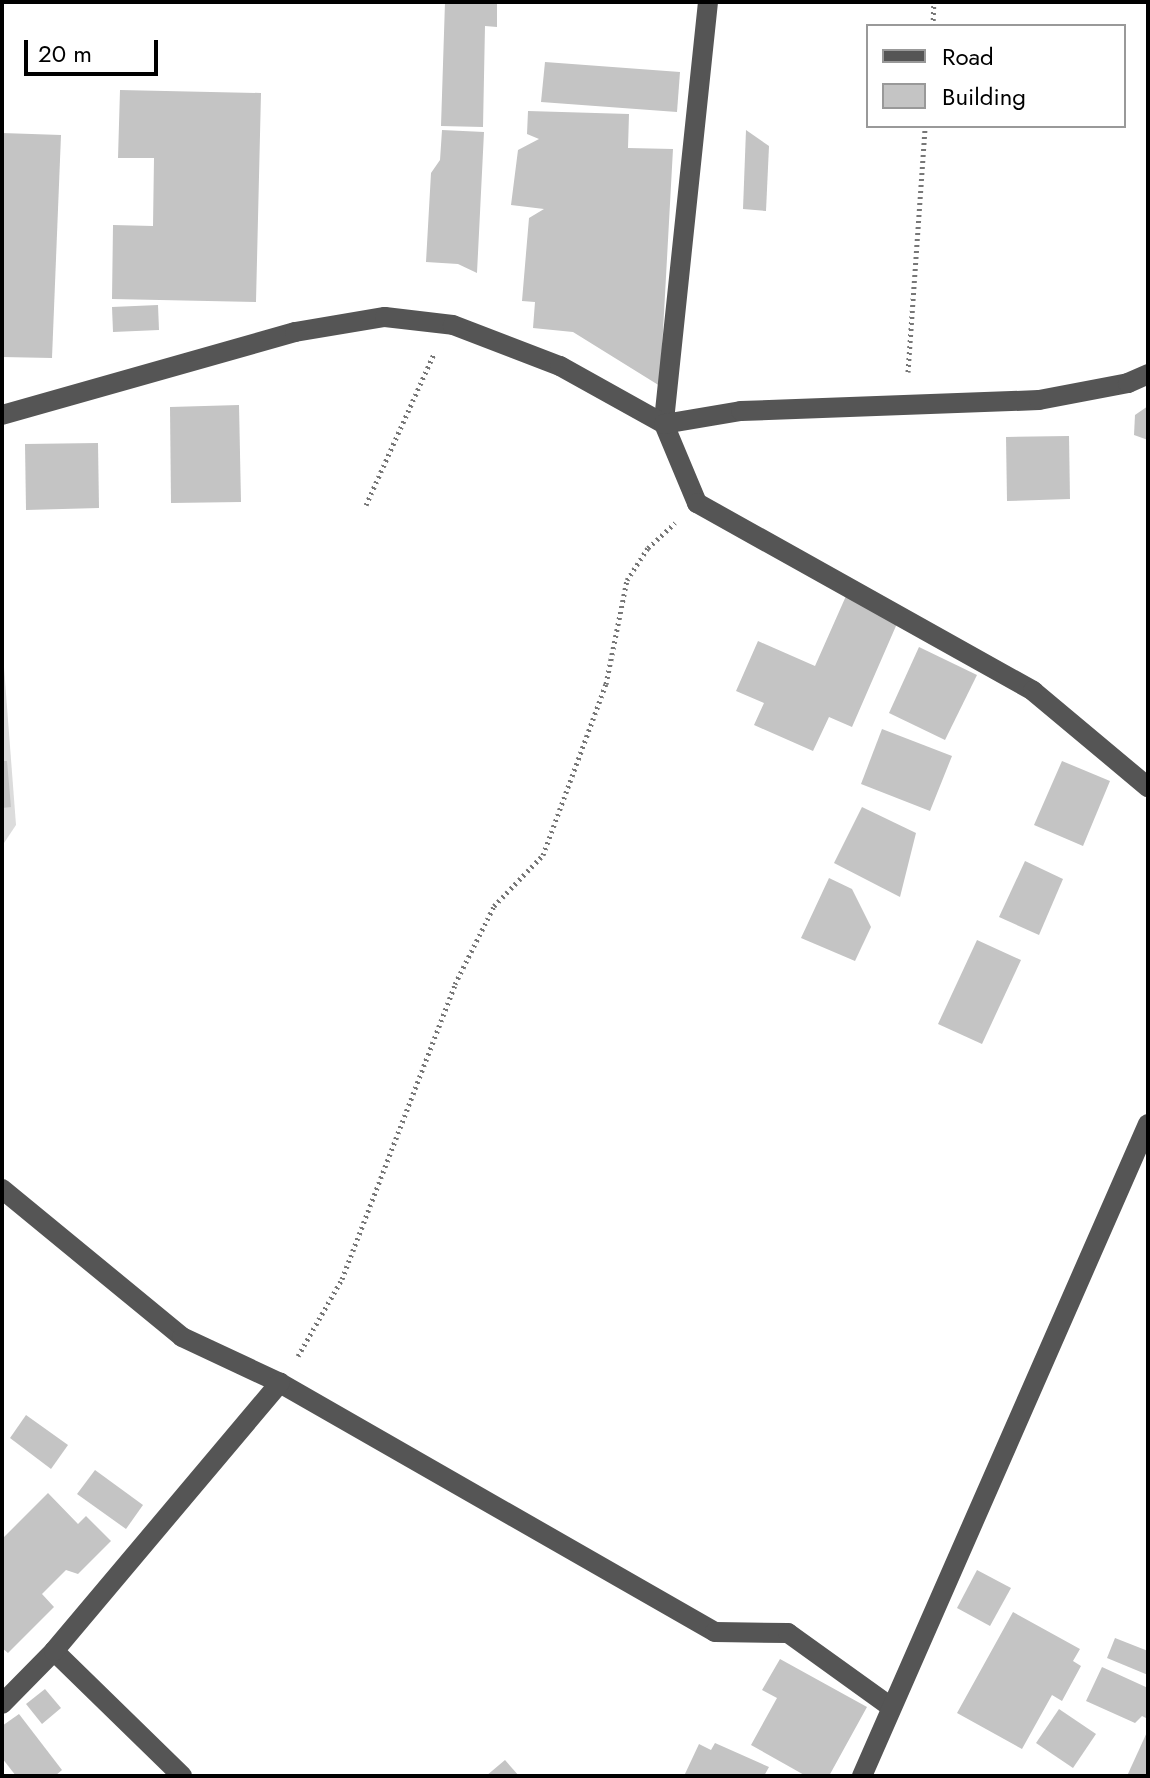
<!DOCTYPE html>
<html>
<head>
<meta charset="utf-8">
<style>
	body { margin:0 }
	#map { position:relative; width:1150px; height:1778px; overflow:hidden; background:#fff; font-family:Jost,sans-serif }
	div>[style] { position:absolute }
	.green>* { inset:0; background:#dcdcdc }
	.building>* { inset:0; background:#c4c4c4 }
	.path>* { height:5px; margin-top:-2.5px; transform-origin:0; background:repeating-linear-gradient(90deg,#777 0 2px,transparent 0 6px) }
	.minor>* { height:20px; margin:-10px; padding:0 10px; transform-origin:10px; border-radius:10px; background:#555 }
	span { translate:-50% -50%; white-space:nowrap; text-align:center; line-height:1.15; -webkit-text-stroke:7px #fff; paint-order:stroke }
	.frame { position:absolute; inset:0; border:4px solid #000; pointer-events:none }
	.legend { position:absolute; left:866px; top:24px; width:260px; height:104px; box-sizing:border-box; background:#fff; border:2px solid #999; margin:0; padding:10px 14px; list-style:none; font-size:24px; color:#000 }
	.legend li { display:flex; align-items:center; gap:16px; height:40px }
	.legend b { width:40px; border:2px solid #999 }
	.scale { position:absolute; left:24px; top:40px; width:134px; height:36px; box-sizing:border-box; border:4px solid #000; border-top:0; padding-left:10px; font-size:24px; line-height:28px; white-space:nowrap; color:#000; -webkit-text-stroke:6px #fff; paint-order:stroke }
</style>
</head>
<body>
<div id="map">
	<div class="green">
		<i style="clip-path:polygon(2px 641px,16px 825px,2px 846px)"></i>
	</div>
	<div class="building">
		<i style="clip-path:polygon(445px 2px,497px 2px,497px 27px,485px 26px,483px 127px,441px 126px)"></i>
		<i style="clip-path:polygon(545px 62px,680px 72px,677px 112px,541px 102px)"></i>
		<i style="clip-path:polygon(120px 90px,261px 93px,256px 302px,112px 299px,113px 225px,153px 226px,154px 158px,118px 158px)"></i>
		<i style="clip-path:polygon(528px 111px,629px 114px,628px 148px,673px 149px,660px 386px,573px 332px,533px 328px,535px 302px,522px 301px,529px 218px,544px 209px,511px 205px,518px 150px,539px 139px,527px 134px)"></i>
		<i style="clip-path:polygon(442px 130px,484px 132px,477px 273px,458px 264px,426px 262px,431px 173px,440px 160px)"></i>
		<i style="clip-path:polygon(746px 130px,769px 146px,766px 211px,743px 209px)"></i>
		<i style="clip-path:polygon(2px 133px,61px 135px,52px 358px,2px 357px)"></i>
		<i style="clip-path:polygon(158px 305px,159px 330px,113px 332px,112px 307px)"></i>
		<i style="clip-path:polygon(239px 405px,241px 502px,171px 503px,170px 407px)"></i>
		<i style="clip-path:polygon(1148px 406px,1148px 440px,1134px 435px,1135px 415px)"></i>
		<i style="clip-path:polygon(1069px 436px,1070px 499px,1007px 501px,1006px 437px)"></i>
		<i style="clip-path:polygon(98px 443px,99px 508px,26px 510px,25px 444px)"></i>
		<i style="clip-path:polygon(846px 596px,899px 619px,852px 727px,829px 717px,813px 751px,754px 725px,764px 703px,736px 691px,758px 641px,815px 666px)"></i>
		<i style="clip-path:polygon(919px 647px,977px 675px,945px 740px,889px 713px)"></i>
		<i style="clip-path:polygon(882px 729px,952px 756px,930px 811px,861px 784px)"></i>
		<i style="clip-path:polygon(2px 761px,7px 761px,11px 807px,2px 808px)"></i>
		<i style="clip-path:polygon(1062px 761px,1110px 781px,1083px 846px,1034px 825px)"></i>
		<i style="clip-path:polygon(862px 807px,916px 833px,900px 897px,834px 863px)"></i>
		<i style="clip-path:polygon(1025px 861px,1063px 879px,1039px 935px,999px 917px)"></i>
		<i style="clip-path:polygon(829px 878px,852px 889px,871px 927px,855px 961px,801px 938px)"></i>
		<i style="clip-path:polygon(977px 940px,1021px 960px,982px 1044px,938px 1024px)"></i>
		<i style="clip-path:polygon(26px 1415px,68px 1445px,51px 1469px,10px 1438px)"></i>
		<i style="clip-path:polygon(95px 1470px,143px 1505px,126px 1529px,77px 1494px)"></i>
		<i style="clip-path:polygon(48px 1493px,78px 1524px,86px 1516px,111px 1541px,78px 1574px,66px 1570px,42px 1594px,54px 1607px,8px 1653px,2px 1648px,2px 1539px)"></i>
		<i style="clip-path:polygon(977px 1570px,1011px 1588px,990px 1626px,957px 1608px)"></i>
		<i style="clip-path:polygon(1013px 1612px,1080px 1649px,1073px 1661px,1081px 1666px,1062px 1701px,1052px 1695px,1022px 1749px,957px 1713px)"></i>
		<i style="clip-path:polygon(1115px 1638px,1148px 1651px,1148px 1675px,1107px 1658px)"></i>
		<i style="clip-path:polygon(780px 1659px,867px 1707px,829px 1776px,806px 1776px,751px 1745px,777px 1698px,762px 1690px)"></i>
		<i style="clip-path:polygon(1102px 1667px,1148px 1688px,1148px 1719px,1142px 1716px,1135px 1723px,1086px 1701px)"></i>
		<i style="clip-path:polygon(45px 1689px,61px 1708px,42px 1724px,26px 1704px)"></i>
		<i style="clip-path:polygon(1059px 1709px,1096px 1734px,1073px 1768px,1036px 1743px)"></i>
		<i style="clip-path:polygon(19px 1714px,62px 1770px,55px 1776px,16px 1776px,2px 1758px,2px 1726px)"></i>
		<i style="clip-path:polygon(1148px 1730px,1148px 1776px,1127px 1776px)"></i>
		<i style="clip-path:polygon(715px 1743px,769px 1767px,764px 1776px,684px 1776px,699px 1744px,711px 1750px)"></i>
		<i style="clip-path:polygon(505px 1760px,519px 1776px,486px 1776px)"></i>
	</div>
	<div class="path">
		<i style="left:933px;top:26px;width:24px;rotate:-88deg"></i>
		<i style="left:908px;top:372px;width:247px;rotate:-86deg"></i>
		<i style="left:366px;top:505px;width:166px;rotate:-65.8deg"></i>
		<i style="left:298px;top:1356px;width:89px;rotate:-60.3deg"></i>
		<i style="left:342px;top:1279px;width:316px;rotate:-69deg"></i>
		<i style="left:455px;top:984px;width:87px;rotate:-63.4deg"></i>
		<i style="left:494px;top:906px;width:71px;rotate:-46.1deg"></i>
		<i style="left:543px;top:855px;width:182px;rotate:-69.8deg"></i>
		<i style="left:606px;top:684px;width:106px;rotate:-78.6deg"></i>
		<i style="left:627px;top:580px;width:38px;rotate:-57deg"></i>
		<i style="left:648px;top:548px;width:37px;rotate:-43deg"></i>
	</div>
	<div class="minor">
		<i style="left:708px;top:2px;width:424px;rotate:96deg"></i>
		<i style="left:664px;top:424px;width:86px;rotate:67.3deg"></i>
		<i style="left:697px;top:503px;width:385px;rotate:29.2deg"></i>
		<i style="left:1033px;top:691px;width:150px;rotate:39.9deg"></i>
		<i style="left:2px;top:415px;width:305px;rotate:-15.8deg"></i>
		<i style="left:295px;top:332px;width:91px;rotate:-9.5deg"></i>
		<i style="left:385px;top:317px;width:68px;rotate:6.7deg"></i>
		<i style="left:453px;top:325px;width:115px;rotate:21deg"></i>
		<i style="left:560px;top:366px;width:119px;rotate:29.1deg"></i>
		<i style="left:664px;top:424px;width:78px;rotate:-9.6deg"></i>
		<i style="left:741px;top:411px;width:298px;rotate:-2.1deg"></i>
		<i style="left:1039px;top:400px;width:91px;rotate:-10.8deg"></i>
		<i style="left:1128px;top:383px;width:22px;rotate:-24deg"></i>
		<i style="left:2px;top:1189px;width:233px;rotate:39.4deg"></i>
		<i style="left:182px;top:1337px;width:108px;rotate:25.1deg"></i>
		<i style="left:280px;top:1383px;width:501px;rotate:29.79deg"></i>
		<i style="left:715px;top:1632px;width:73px;rotate:0.8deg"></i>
		<i style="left:788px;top:1633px;width:127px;rotate:35.7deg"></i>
		<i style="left:54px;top:1651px;width:179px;rotate:44.3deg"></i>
		<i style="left:2px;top:1704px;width:74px;rotate:-45.5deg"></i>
		<i style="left:54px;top:1651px;width:351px;rotate:-49.9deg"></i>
		<i style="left:862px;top:1776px;width:712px;rotate:-66.32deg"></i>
	</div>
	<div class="frame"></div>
	<ul class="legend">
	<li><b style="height:10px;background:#555"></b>Road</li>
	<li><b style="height:22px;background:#c4c4c4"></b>Building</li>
	</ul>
	<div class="scale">20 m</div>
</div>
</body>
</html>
